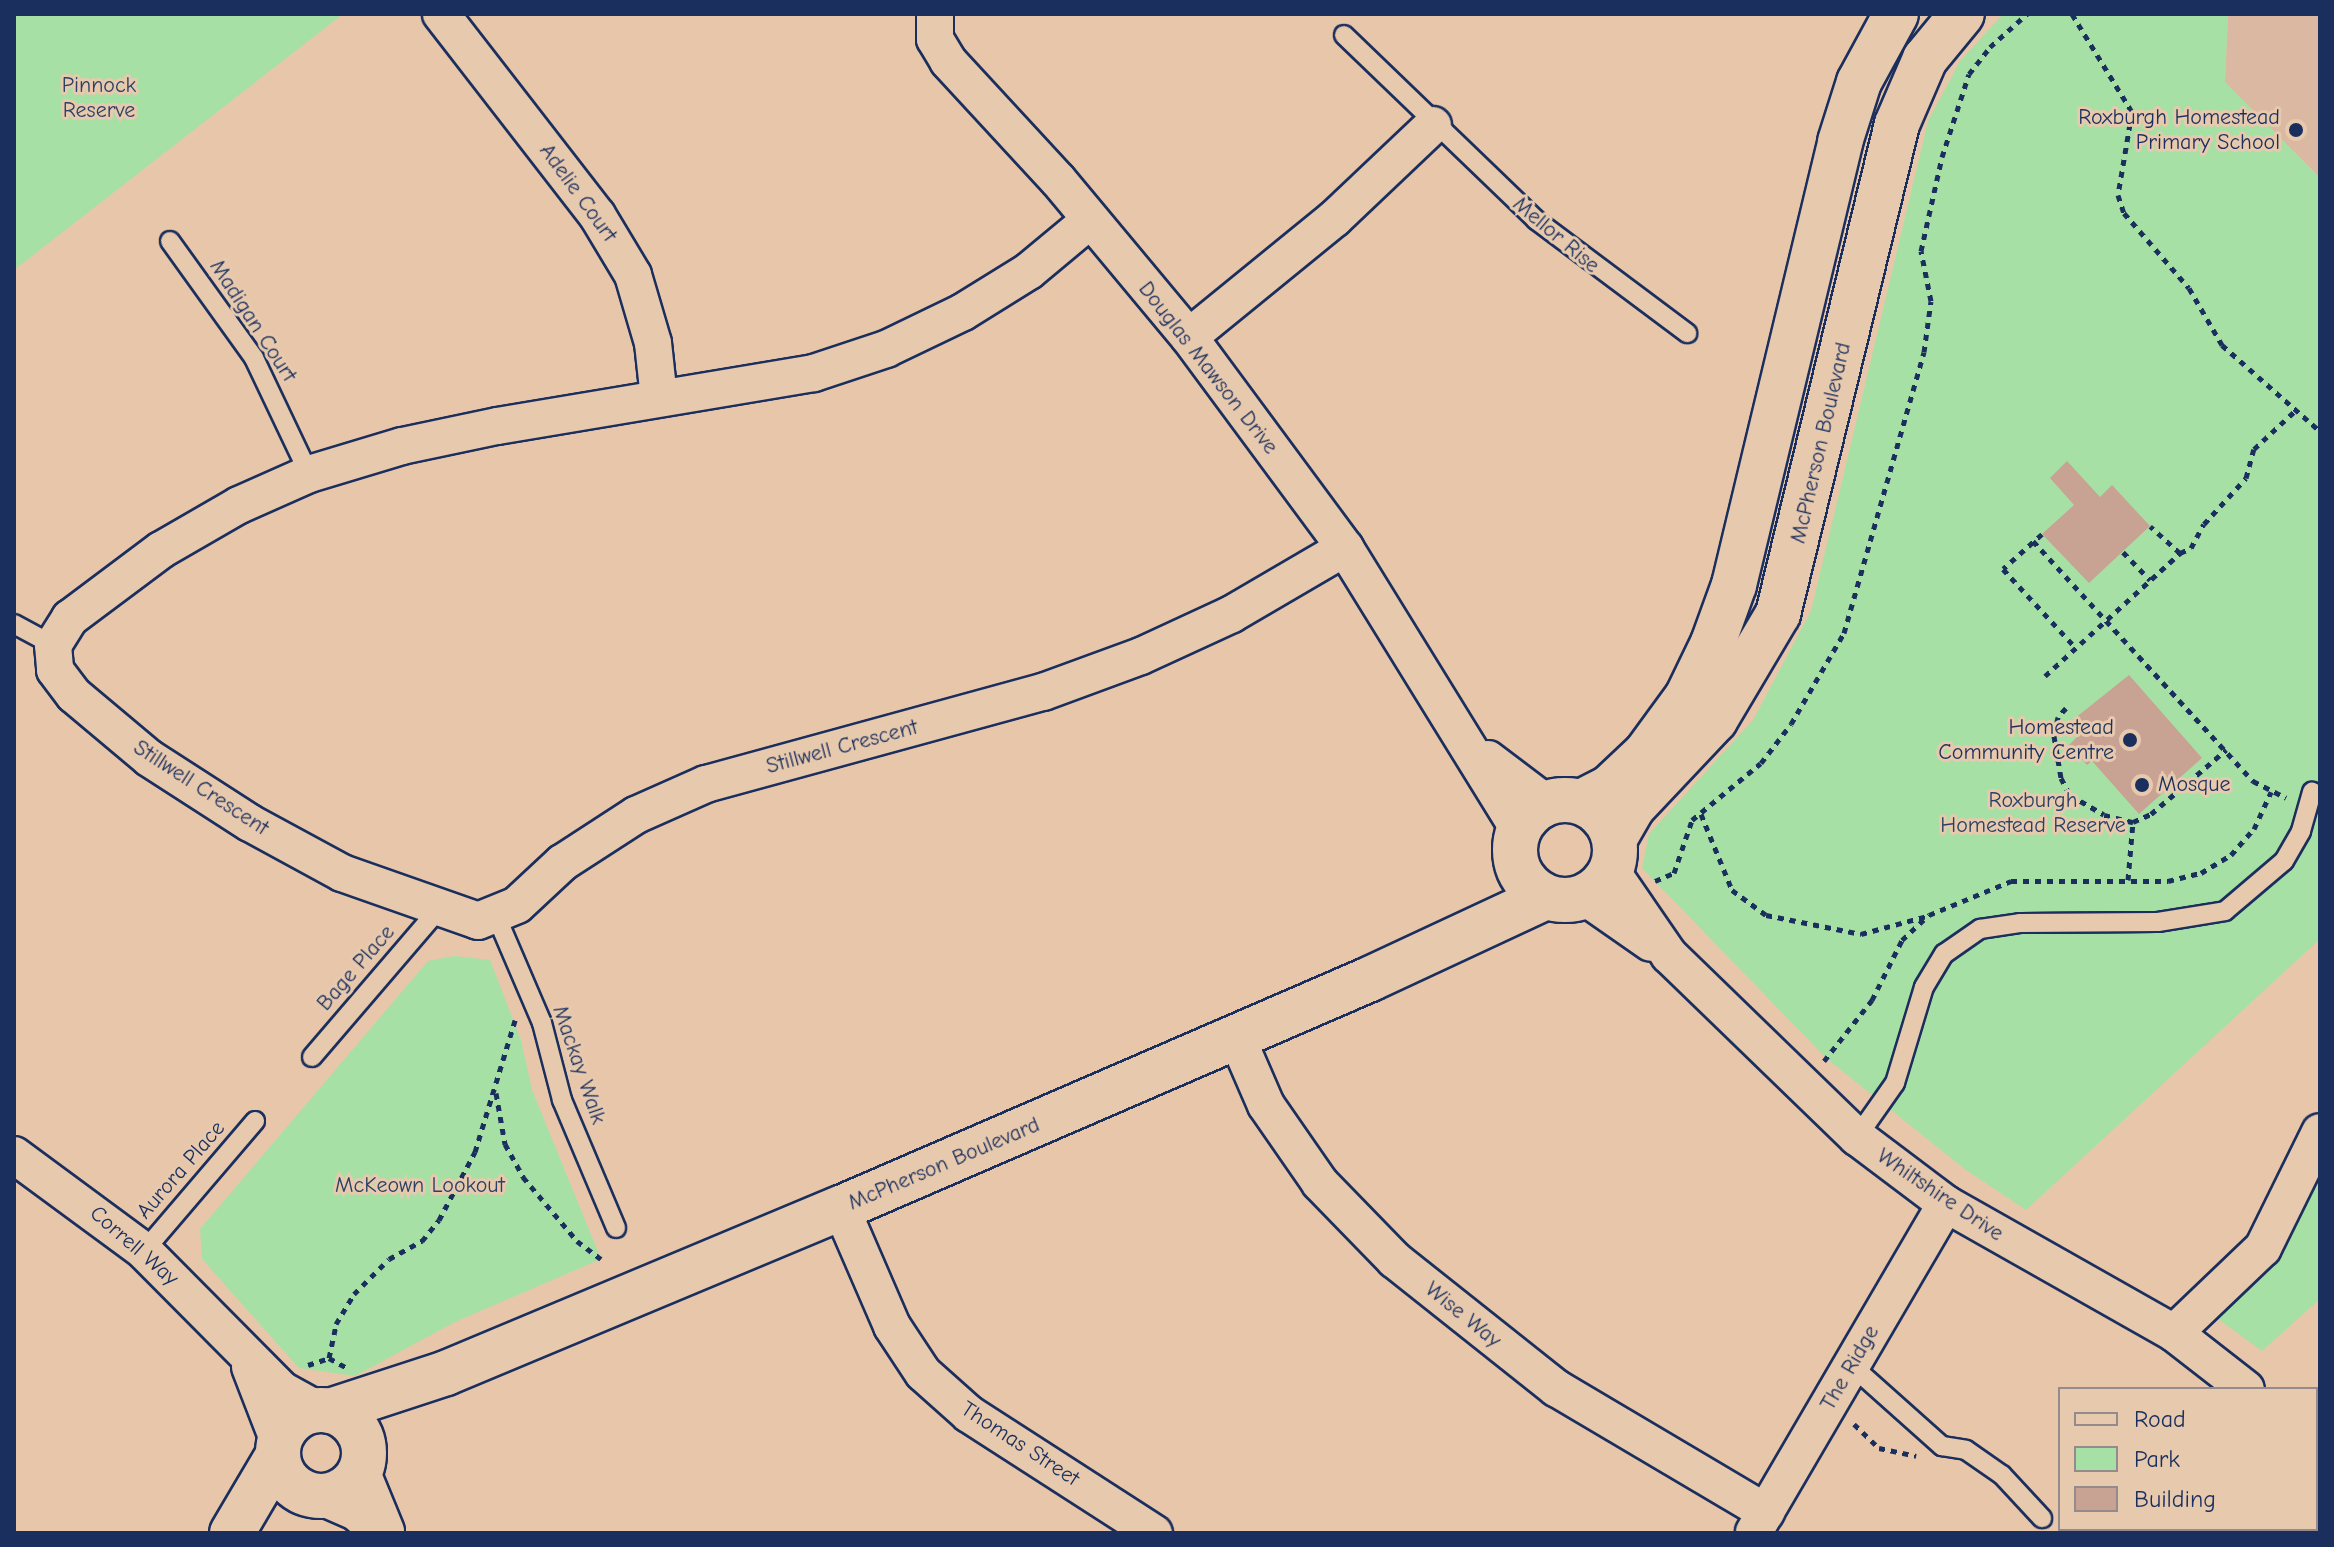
<!DOCTYPE html>
<html>
<head>
<meta charset="utf-8">
<style>
	body { margin:0 }
	#map { position:relative; width:2334px; height:1547px; overflow:hidden; background:#e8c6aa; font-family:"Comic Neue",sans-serif }
	div>[style] { position:absolute }
	.built>* { inset:0; background:#dab8a2 }
	.green>* { inset:0; background:#a7e0a5 }
	.building>* { inset:0; background:#c8a293 }
	.path>* { height:5px; margin-top:-2.5px; transform-origin:0; background:repeating-linear-gradient(90deg,#1b2f5e 0 6px,transparent 0 12px) }
	.roads { filter:drop-shadow(2px 0 #1b2f5e) drop-shadow(-2px 0 #1b2f5e) drop-shadow(0 2px #1b2f5e) drop-shadow(0 -2px #1b2f5e) }
	.lane>* { height:18px; margin:-9px; padding:0 9px; transform-origin:9px; border-radius:9px; background:#e7c9ad }
	.street>* { height:36px; margin:-18px; padding:0 18px; transform-origin:18px; border-radius:18px; background:#e7c9ad }
	.secondary>* { height:44px; margin:-22px; padding:0 22px; transform-origin:22px; border-radius:22px; background:#e7c9ad }
	.secondary>.ring { margin:-22px; padding:0; box-sizing:content-box; background:none; border:44px solid #e7c9ad; border-radius:50% }
	.dots>* { width:22px; height:22px; translate:-50% -50%; box-sizing:border-box; border:4px solid #e7c9ad; border-radius:50% }
	span { translate:-50% -50%; white-space:nowrap; text-align:center; line-height:1.15; -webkit-text-stroke:6px #e7c9ad; paint-order:stroke }
	.park-label { font-size:22px; color:#294165 }
	.poi-label { font-size:22px; color:#1b2f5e }
	.right { translate:-100% -50%; text-align:right }
	.left { translate:0 -50%; text-align:left }
	.street-label { font-size:22px; color:#1b2f5e }
	.frame { position:absolute; inset:0; border:16px solid #1b2f5e; pointer-events:none }
	.legend { position:absolute; left:2058px; top:1387px; width:260px; height:144px; box-sizing:border-box; background:#e7c9ad; border:2px solid #958b8d; margin:0; padding:10px 14px; list-style:none; font-size:24px; color:#1b2f5e }
	.legend li { display:flex; align-items:center; gap:16px; height:40px }
	.legend b { width:40px; border:2px solid #958b8d }
</style>
</head>
<body>
<div id="map">
	<div class="built">
		<i style="clip-path:polygon(2228px 14px,2320px 14px,2320px 178px,2225px 82px)"></i>
	</div>
	<div class="green">
		<i style="clip-path:polygon(14px 14px,343px 14px,14px 270px)"></i>
		<i style="clip-path:polygon(2003px 14px,2228px 14px,2225px 82px,2320px 178px,2320px 939px,2026px 1210px,1966px 1170px,1826px 1058px,1642px 868px,1649px 834px,1753px 720px,1811px 611px,1928px 121px,1960px 61px)"></i>
		<i style="clip-path:polygon(454px 956px,490px 960px,521px 1040px,532px 1090px,601px 1259px,455px 1322px,355px 1376px,299px 1368px,202px 1259px,200px 1229px,428px 961px)"></i>
		<i style="clip-path:polygon(2320px 1153px,2320px 1299px,2262px 1351px,2218px 1319px,2269px 1267px,2292px 1227px)"></i>
	</div>
	<div class="building">
		<i style="clip-path:polygon(2067px 461px,2100px 497px,2112px 485px,2150px 526px,2089px 583px,2042px 534px,2074px 505px,2050px 478px)"></i>
		<i style="clip-path:polygon(2129px 675px,2202px 758px,2139px 814px,2092px 761px,2087px 765px,2069px 745px,2079px 735px,2069px 723px)"></i>
	</div>
	<div class="path">
		<i style="left:2072px;top:14px;width:115px;rotate:58.5deg"></i>
		<i style="left:2132px;top:112px;width:84px;rotate:99.6deg"></i>
		<i style="left:2118px;top:195px;width:19px;rotate:72deg"></i>
		<i style="left:2124px;top:213px;width:99px;rotate:49.1deg"></i>
		<i style="left:2189px;top:288px;width:66px;rotate:59.9deg"></i>
		<i style="left:2222px;top:345px;width:130px;rotate:41.3deg"></i>
		<i style="left:2042px;top:534px;width:52px;rotate:138.1deg"></i>
		<i style="left:2003px;top:569px;width:106px;rotate:47.3deg"></i>
		<i style="left:2033px;top:541px;width:326px;rotate:47.5deg"></i>
		<i style="left:2253px;top:781px;width:37px;rotate:27deg"></i>
		<i style="left:2123px;top:552px;width:39px;rotate:46deg"></i>
		<i style="left:2180px;top:553px;width:12px;rotate:-24deg"></i>
		<i style="left:2191px;top:548px;width:27px;rotate:-62deg"></i>
		<i style="left:2204px;top:524px;width:62px;rotate:-47.6deg"></i>
		<i style="left:2246px;top:478px;width:30px;rotate:-75deg"></i>
		<i style="left:2254px;top:449px;width:59px;rotate:-42.9deg"></i>
		<i style="left:2045px;top:676px;width:183px;rotate:-42.3deg"></i>
		<i style="left:2180px;top:553px;width:40px;rotate:-138deg"></i>
		<i style="left:2066px;top:708px;width:12px;rotate:132deg"></i>
		<i style="left:2058px;top:717px;width:19px;rotate:102deg"></i>
		<i style="left:2054px;top:736px;width:43px;rotate:80.5deg"></i>
		<i style="left:2061px;top:778px;width:19px;rotate:62deg"></i>
		<i style="left:2070px;top:795px;width:39px;rotate:30deg"></i>
		<i style="left:2104px;top:815px;width:30px;rotate:14deg"></i>
		<i style="left:2133px;top:822px;width:20px;rotate:-24deg"></i>
		<i style="left:2151px;top:814px;width:99px;rotate:-40.5deg"></i>
		<i style="left:1701px;top:814px;width:82px;rotate:67.8deg"></i>
		<i style="left:1732px;top:890px;width:42px;rotate:36.3deg"></i>
		<i style="left:1766px;top:915px;width:97px;rotate:11.3deg"></i>
		<i style="left:1861px;top:934px;width:68px;rotate:-15.3deg"></i>
		<i style="left:2128px;top:880px;width:58px;rotate:-85.1deg"></i>
		<i style="left:1655px;top:881px;width:21px;rotate:-23deg"></i>
		<i style="left:1674px;top:873px;width:56px;rotate:-71.2deg"></i>
		<i style="left:1692px;top:820px;width:89px;rotate:-39.6deg"></i>
		<i style="left:1761px;top:763px;width:49px;rotate:-52.4deg"></i>
		<i style="left:1791px;top:724px;width:105px;rotate:-59.8deg"></i>
		<i style="left:1844px;top:633px;width:292px;rotate:-74.1deg"></i>
		<i style="left:1924px;top:352px;width:51px;rotate:-82.2deg"></i>
		<i style="left:1931px;top:301px;width:51px;rotate:-101.3deg"></i>
		<i style="left:1921px;top:251px;width:96px;rotate:-77.4deg"></i>
		<i style="left:1942px;top:157px;width:87px;rotate:-72deg"></i>
		<i style="left:1969px;top:74px;width:34px;rotate:-52deg"></i>
		<i style="left:1990px;top:47px;width:50px;rotate:-41.7deg"></i>
		<i style="left:1824px;top:1061px;width:78px;rotate:-51.8deg"></i>
		<i style="left:1872px;top:1000px;width:67px;rotate:-63.4deg"></i>
		<i style="left:1902px;top:940px;width:37px;rotate:-43deg"></i>
		<i style="left:1929px;top:915px;width:89px;rotate:-22.5deg"></i>
		<i style="left:2011px;top:881px;width:157px"></i>
		<i style="left:2168px;top:881px;width:34px;rotate:-14deg"></i>
		<i style="left:2201px;top:873px;width:35px;rotate:-31deg"></i>
		<i style="left:2231px;top:855px;width:35px;rotate:-49deg"></i>
		<i style="left:2254px;top:829px;width:41px;rotate:-65.3deg"></i>
		<i style="left:496px;top:1093px;width:52px;rotate:80deg"></i>
		<i style="left:505px;top:1144px;width:38px;rotate:61deg"></i>
		<i style="left:523px;top:1177px;width:84px;rotate:49.8deg"></i>
		<i style="left:577px;top:1241px;width:30px;rotate:37deg"></i>
		<i style="left:329px;top:1358px;width:35px;rotate:-78deg"></i>
		<i style="left:336px;top:1324px;width:35px;rotate:-59deg"></i>
		<i style="left:354px;top:1294px;width:49px;rotate:-45deg"></i>
		<i style="left:389px;top:1259px;width:38px;rotate:-29deg"></i>
		<i style="left:422px;top:1241px;width:27px;rotate:-51deg"></i>
		<i style="left:439px;top:1220px;width:77px;rotate:-62.1deg"></i>
		<i style="left:475px;top:1152px;width:138px;rotate:-73.1deg"></i>
		<i style="left:308px;top:1365px;width:22px;rotate:-18deg"></i>
		<i style="left:329px;top:1358px;width:21px;rotate:29deg"></i>
		<i style="left:1854px;top:1424px;width:35px;rotate:44deg"></i>
		<i style="left:1879px;top:1448px;width:38px;rotate:12deg"></i>
	</div>
	<div class="roads">
		<div class="lane">
			<i style="left:1344px;top:35px;width:267px;rotate:43.9deg"></i>
			<i style="left:1536px;top:220px;width:189px;rotate:36.8deg"></i>
			<i style="left:170px;top:241px;width:144px;rotate:54.3deg"></i>
			<i style="left:254px;top:358px;width:128px;rotate:64.6deg"></i>
			<i style="left:14px;top:624px;width:44px;rotate:28.3deg"></i>
			<i style="left:497px;top:918px;width:114px;rotate:66.8deg"></i>
			<i style="left:542px;top:1023px;width:80px;rotate:75.4deg"></i>
			<i style="left:562px;top:1100px;width:139px;rotate:67.1deg"></i>
			<i style="left:312px;top:1057px;width:194px;rotate:-49.4deg"></i>
			<i style="left:1857px;top:1137px;width:66px;rotate:-54.9deg"></i>
			<i style="left:1895px;top:1083px;width:100px;rotate:-73.2deg"></i>
			<i style="left:1924px;top:987px;width:39px;rotate:-59deg"></i>
			<i style="left:1944px;top:954px;width:44px;rotate:-34.8deg"></i>
			<i style="left:1980px;top:929px;width:40px;rotate:-8.5deg"></i>
			<i style="left:2020px;top:923px;width:138px;rotate:-0.4deg"></i>
			<i style="left:2158px;top:922px;width:68px;rotate:-9.3deg"></i>
			<i style="left:2225px;top:911px;width:77px;rotate:-40.3deg"></i>
			<i style="left:2284px;top:861px;width:34px;rotate:-60deg"></i>
			<i style="left:2301px;top:831px;width:41px;rotate:-74.2deg"></i>
			<i style="left:144px;top:1251px;width:171px;rotate:-49.5deg"></i>
			<i style="left:1851px;top:1365px;width:122px;rotate:41.7deg"></i>
			<i style="left:1942px;top:1446px;width:24px;rotate:9deg"></i>
			<i style="left:1966px;top:1450px;width:44px;rotate:34.8deg"></i>
			<i style="left:2002px;top:1475px;width:59px;rotate:47.1deg"></i>
		</div>
		<div class="street">
			<i style="left:441px;top:14px;width:254px;rotate:52.2deg"></i>
			<i style="left:597px;top:215px;width:70px;rotate:59deg"></i>
			<i style="left:633px;top:275px;width:71px;rotate:73.6deg"></i>
			<i style="left:653px;top:343px;width:55px;rotate:83.8deg"></i>
			<i style="left:935px;top:14px;width:25px;rotate:90deg"></i>
			<i style="left:935px;top:39px;width:26px;rotate:59deg"></i>
			<i style="left:948px;top:61px;width:162px;rotate:47.3deg"></i>
			<i style="left:1058px;top:180px;width:204px;rotate:50.2deg"></i>
			<i style="left:1189px;top:337px;width:262px;rotate:53.5deg"></i>
			<i style="left:1345px;top:548px;width:331px;rotate:58.3deg"></i>
			<i style="left:1089px;top:221px;width:78px;rotate:140.2deg"></i>
			<i style="left:1029px;top:271px;width:78px;rotate:148.2deg"></i>
			<i style="left:963px;top:312px;width:85px;rotate:154.3deg"></i>
			<i style="left:886px;top:349px;width:76px;rotate:161.6deg"></i>
			<i style="left:814px;top:373px;width:321px;rotate:170.5deg"></i>
			<i style="left:497px;top:426px;width:97px;rotate:168.1deg"></i>
			<i style="left:402px;top:446px;width:97px;rotate:163.2deg"></i>
			<i style="left:309px;top:474px;width:77px;rotate:156.1deg"></i>
			<i style="left:239px;top:505px;width:90px;rotate:150deg"></i>
			<i style="left:161px;top:550px;width:114px;rotate:143.2deg"></i>
			<i style="left:70px;top:618px;width:32px;rotate:122deg"></i>
			<i style="left:53px;top:645px;width:25px;rotate:85deg"></i>
			<i style="left:55px;top:670px;width:31px;rotate:53deg"></i>
			<i style="left:74px;top:695px;width:98px;rotate:40deg"></i>
			<i style="left:149px;top:758px;width:120px;rotate:32.8deg"></i>
			<i style="left:250px;top:823px;width:105px;rotate:28.5deg"></i>
			<i style="left:342px;top:873px;width:144px;rotate:19.4deg"></i>
			<i style="left:478px;top:921px;width:42px;rotate:-22.3deg"></i>
			<i style="left:517px;top:905px;width:62px;rotate:-43deg"></i>
			<i style="left:562px;top:863px;width:88px;rotate:-33deg"></i>
			<i style="left:636px;top:815px;width:77px;rotate:-23.9deg"></i>
			<i style="left:706px;top:784px;width:349px;rotate:-15.3deg"></i>
			<i style="left:1043px;top:692px;width:104px;rotate:-20.2deg"></i>
			<i style="left:1141px;top:656px;width:100px;rotate:-24.8deg"></i>
			<i style="left:1232px;top:614px;width:131px;rotate:-30.3deg"></i>
			<i style="left:1189px;top:337px;width:188px;rotate:-39.2deg"></i>
			<i style="left:1335px;top:218px;width:135px;rotate:-43.5deg"></i>
			<i style="left:1488px;top:759px;width:73px;rotate:37.2deg"></i>
			<i style="left:1612px;top:872px;width:101px;rotate:55.5deg"></i>
			<i style="left:1669px;top:955px;width:262px;rotate:44.1deg"></i>
			<i style="left:1857px;top:1137px;width:111px;rotate:37deg"></i>
			<i style="left:1946px;top:1204px;width:262px;rotate:29.5deg"></i>
			<i style="left:2174px;top:1333px;width:91px;rotate:37.9deg"></i>
			<i style="left:1585px;top:897px;width:80px;rotate:34.9deg"></i>
			<i style="left:1237px;top:1038px;width:73px;rotate:66.6deg"></i>
			<i style="left:1266px;top:1105px;width:95px;rotate:55.3deg"></i>
			<i style="left:1320px;top:1183px;width:107px;rotate:45.8deg"></i>
			<i style="left:1395px;top:1260px;width:206px;rotate:38.5deg"></i>
			<i style="left:1556px;top:1388px;width:244px;rotate:30.6deg"></i>
			<i style="left:14px;top:1155px;width:162px;rotate:36.4deg"></i>
			<i style="left:144px;top:1251px;width:196px;rotate:45.2deg"></i>
			<i style="left:282px;top:1390px;width:43px;rotate:28.9deg"></i>
			<i style="left:841px;top:1208px;width:129px;rotate:66.6deg"></i>
			<i style="left:892px;top:1326px;width:56px;rotate:56.6deg"></i>
			<i style="left:923px;top:1373px;width:62px;rotate:41.7deg"></i>
			<i style="left:969px;top:1414px;width:220px;rotate:32.8deg"></i>
			<i style="left:2174px;top:1333px;width:123px;rotate:-43.7deg"></i>
			<i style="left:2263px;top:1248px;width:129px;rotate:-63.8deg"></i>
			<i style="left:250px;top:1367px;width:80px;rotate:68.9deg"></i>
			<i style="left:2316px;top:1438px;width:4px;rotate:27deg"></i>
			<i style="left:361px;top:1470px;width:66px;rotate:67.7deg"></i>
			<i style="left:2316px;top:1491px;width:9px;rotate:63deg"></i>
			<i style="left:319px;top:1496px;width:40px;rotate:23.4deg"></i>
			<i style="left:356px;top:1512px;width:31px;rotate:42deg"></i>
			<i style="left:1754px;top:1532px;width:380px;rotate:-59.7deg"></i>
			<i style="left:2319px;top:1533px;width:2px;rotate:-63deg"></i>
		</div>
		<div class="secondary">
			<i class="ring" style="left:1515px;top:800px;width:56px;height:56px"></i>
			<i style="left:1581px;top:802px;width:33px;rotate:-27deg"></i>
			<i style="left:1610px;top:787px;width:50px;rotate:-43.4deg"></i>
			<i style="left:1646px;top:753px;width:69px;rotate:-53.8deg"></i>
			<i style="left:1687px;top:697px;width:60px;rotate:-64.3deg"></i>
			<i style="left:1713px;top:643px;width:62px;rotate:-70.1deg"></i>
			<i style="left:1734px;top:585px;width:456px;rotate:-76.5deg"></i>
			<i style="left:1840px;top:142px;width:63px;rotate:-72.4deg"></i>
			<i style="left:1859px;top:82px;width:77px;rotate:-61.4deg"></i>
			<i style="left:1615px;top:838px;width:36px;rotate:-60deg"></i>
			<i style="left:1633px;top:807px;width:120px;rotate:-46.7deg"></i>
			<i style="left:1715px;top:720px;width:123px;rotate:-59.3deg"></i>
			<i style="left:1778px;top:614px;width:504px;rotate:-76.35deg"></i>
			<i style="left:1897px;top:124px;width:71px;rotate:-66.7deg"></i>
			<i style="left:1925px;top:59px;width:58px;rotate:-50.6deg"></i>
			<i class="ring" style="left:278px;top:1410px;width:42px;height:42px"></i>
			<i style="left:330px;top:1411px;width:122px;rotate:-18.1deg"></i>
			<i style="left:446px;top:1373px;width:428px;rotate:-22.7deg"></i>
			<i style="left:841px;top:1208px;width:576px;rotate:-23.41deg"></i>
			<i style="left:1370px;top:979px;width:194px;rotate:-25deg"></i>
			<i style="left:232px;top:1533px;width:91px;rotate:-59.5deg"></i>
		</div>
	</div>
	<div class="dots">
		<i style="left:2296px;top:130px;background:#1b2f5e"></i>
		<i style="left:2130px;top:740px;background:#1b2f5e"></i>
		<i style="left:2142px;top:785px;background:#1b2f5e"></i>
	</div>
	<div class="park-label">
		<span style="left:99px;top:98px">Pinnock<br>Reserve</span>
		<span style="left:2033px;top:813px">Roxburgh<br>Homestead Reserve</span>
		<span style="left:420px;top:1186px">McKeown Lookout</span>
	</div>
	<div class="poi-label">
		<span class="right" style="left:2280px;top:130px">Roxburgh Homestead<br>Primary School</span>
		<span class="right" style="left:2114px;top:740px">Homestead<br>Community Centre</span>
		<span class="left" style="left:2158px;top:785px">Mosque</span>
	</div>
	<div class="street-label">
		<span style="left:578px;top:193px;rotate:54deg">Adelie Court</span>
		<span style="left:1556px;top:235px;rotate:40deg">Mellor Rise</span>
		<span style="left:253px;top:321px;rotate:57deg">Madigan Court</span>
		<span style="left:1208px;top:368px;rotate:52deg">Douglas Mawson Drive</span>
		<span style="left:1821px;top:443px;rotate:-77deg">McPherson Boulevard</span>
		<span style="left:842px;top:747px;rotate:-15deg">Stillwell Crescent</span>
		<span style="left:201px;top:788px;rotate:33deg">Stillwell Crescent</span>
		<span style="left:356px;top:968px;rotate:-49deg">Bage Place</span>
		<span style="left:579px;top:1065px;rotate:71deg">Mackay Walk</span>
		<span style="left:944px;top:1164px;rotate:-23deg">McPherson Boulevard</span>
		<span style="left:181px;top:1170px;rotate:-49deg">Aurora Place</span>
		<span style="left:1940px;top:1195px;rotate:34deg">Whiltshire Drive</span>
		<span style="left:134px;top:1246px;rotate:41deg">Correll Way</span>
		<span style="left:1463px;top:1315px;rotate:39deg">Wise Way</span>
		<span style="left:1850px;top:1368px;rotate:-60deg">The Ridge</span>
		<span style="left:1020px;top:1444px;rotate:33deg">Thomas Street</span>
	</div>
	<div class="frame"></div>
	<ul class="legend">
	<li><b style="height:10px;background:#e7c9ad"></b>Road</li>
	<li><b style="height:22px;background:#a7e0a5"></b>Park</li>
	<li><b style="height:22px;background:#c8a293"></b>Building</li>
	</ul>
</div>
</body>
</html>
